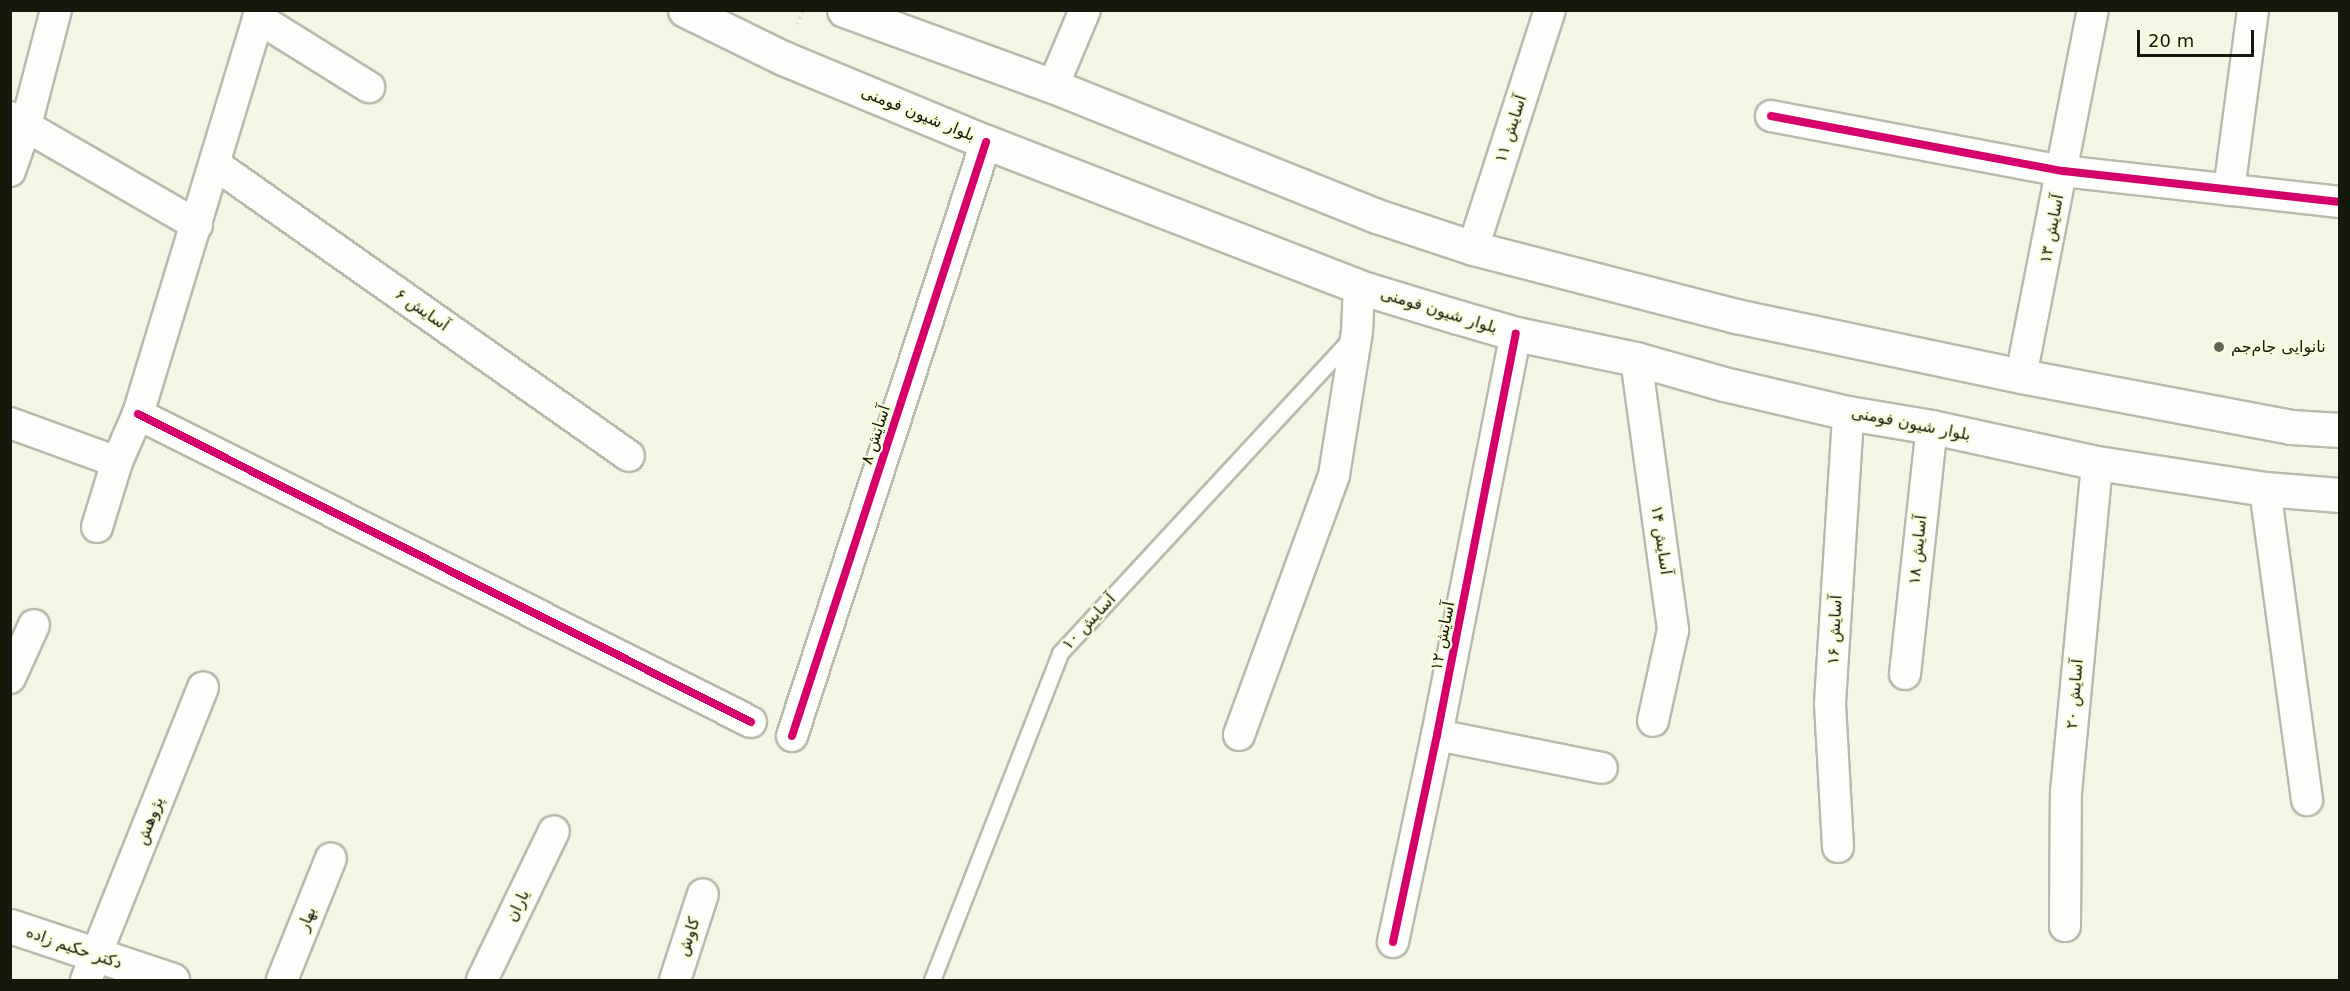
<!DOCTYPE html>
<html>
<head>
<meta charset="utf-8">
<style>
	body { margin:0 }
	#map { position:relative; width:2350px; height:991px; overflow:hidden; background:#f3f6e3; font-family:"DejaVu Sans","Noto Sans Arabic",sans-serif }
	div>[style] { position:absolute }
	.path>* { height:4px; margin-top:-2px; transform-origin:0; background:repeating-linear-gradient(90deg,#d6d7d1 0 1.5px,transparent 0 6px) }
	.roads { filter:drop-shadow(2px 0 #b8baab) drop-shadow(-2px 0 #b8baab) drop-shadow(0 2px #b8baab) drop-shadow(0 -2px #b8baab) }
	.service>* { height:15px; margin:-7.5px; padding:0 7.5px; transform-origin:7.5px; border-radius:7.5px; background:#fdfefb }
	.minor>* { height:30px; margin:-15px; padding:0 15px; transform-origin:15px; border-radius:15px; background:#fdfefb }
	.tertiary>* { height:33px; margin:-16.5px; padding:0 16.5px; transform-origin:16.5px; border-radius:16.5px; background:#fdfefb }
	.primary>* { height:33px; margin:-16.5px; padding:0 16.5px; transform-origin:16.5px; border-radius:16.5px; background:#fdfefb }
	.cycleway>* { height:8px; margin:-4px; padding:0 4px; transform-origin:4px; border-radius:4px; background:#d6006c }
	.dots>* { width:16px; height:16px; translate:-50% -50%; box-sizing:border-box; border:3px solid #f8fedb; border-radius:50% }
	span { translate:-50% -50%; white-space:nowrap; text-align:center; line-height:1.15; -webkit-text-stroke:4.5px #f8fedb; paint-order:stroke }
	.street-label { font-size:16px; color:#16180c }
	.poi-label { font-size:16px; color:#16180c }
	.left { translate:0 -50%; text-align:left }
	.frame { position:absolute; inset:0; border:12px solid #16180c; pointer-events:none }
	.scale { position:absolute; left:2137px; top:30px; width:117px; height:27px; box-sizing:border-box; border:3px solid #16180c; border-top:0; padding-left:8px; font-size:18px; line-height:21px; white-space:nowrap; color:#16180c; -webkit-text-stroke:4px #f8fedb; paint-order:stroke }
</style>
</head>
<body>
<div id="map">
	<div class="path">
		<i style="left:797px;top:24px;width:15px;rotate:-67deg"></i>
	</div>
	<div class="roads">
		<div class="service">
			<i style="left:932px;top:980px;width:351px;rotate:-68.6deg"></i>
			<i style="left:1060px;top:653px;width:428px;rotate:-47.2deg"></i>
		</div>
		<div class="minor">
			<i style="left:258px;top:18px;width:131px;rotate:31.9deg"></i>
			<i style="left:1053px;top:86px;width:82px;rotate:-67.2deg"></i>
			<i style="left:1771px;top:116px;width:297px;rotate:10.7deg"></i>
			<i style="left:2063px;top:171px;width:279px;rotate:6.4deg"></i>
			<i style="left:10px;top:117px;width:216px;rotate:30deg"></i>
			<i style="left:216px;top:165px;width:505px;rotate:35.17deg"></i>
			<i style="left:10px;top:171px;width:49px;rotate:-70.8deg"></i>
			<i style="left:26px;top:125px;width:119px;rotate:-75.4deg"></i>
			<i style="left:2229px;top:190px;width:182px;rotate:-82.4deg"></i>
			<i style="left:1473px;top:248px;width:250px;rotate:-72.1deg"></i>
			<i style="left:1636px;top:359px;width:274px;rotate:82.2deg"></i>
			<i style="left:1673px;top:630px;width:93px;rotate:102.4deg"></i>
			<i style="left:2021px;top:376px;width:373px;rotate:-78.9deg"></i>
			<i style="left:138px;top:414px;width:686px;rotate:26.68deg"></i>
			<i style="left:10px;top:423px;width:114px;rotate:20deg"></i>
			<i style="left:2265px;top:489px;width:314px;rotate:82.3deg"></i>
			<i style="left:97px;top:527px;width:68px;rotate:-72.9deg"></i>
			<i style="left:117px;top:462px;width:52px;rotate:-66.4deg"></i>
			<i style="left:138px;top:414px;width:422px;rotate:-73.1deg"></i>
			<i style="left:1905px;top:674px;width:248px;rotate:-83.8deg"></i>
			<i style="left:10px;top:678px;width:58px;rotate:-65.6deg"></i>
			<i style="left:1239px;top:735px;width:277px;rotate:-69.9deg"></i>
			<i style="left:1334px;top:475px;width:145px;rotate:-80.9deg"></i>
			<i style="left:1357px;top:332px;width:45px;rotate:-87.5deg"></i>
			<i style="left:1437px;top:735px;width:168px;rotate:11.3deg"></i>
			<i style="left:792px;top:736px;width:625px;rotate:-71.91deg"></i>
			<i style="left:1838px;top:847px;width:144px;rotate:-93.2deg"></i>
			<i style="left:1830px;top:703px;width:291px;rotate:-86.4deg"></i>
			<i style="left:2065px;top:926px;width:134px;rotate:-89.6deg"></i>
			<i style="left:2066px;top:792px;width:330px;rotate:-84.6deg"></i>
			<i style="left:1393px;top:942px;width:212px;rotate:-78deg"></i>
			<i style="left:1437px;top:735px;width:409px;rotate:-78.9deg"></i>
			<i style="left:86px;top:980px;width:315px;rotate:-68.2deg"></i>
			<i style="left:282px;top:980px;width:131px;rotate:-68.1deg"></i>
			<i style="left:482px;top:980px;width:165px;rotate:-64.2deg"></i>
			<i style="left:675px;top:980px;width:90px;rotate:-72deg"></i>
		</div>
		<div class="tertiary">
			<i style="left:10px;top:926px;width:171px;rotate:18.4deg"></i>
		</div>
		<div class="primary">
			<i style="left:685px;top:10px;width:109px;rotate:26.1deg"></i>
			<i style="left:783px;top:58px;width:220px;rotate:22.5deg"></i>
			<i style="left:986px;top:142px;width:400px;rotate:21.2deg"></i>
			<i style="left:1359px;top:287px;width:103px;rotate:16.9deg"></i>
			<i style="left:1458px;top:317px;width:60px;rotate:16.3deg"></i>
			<i style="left:1516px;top:334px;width:123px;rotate:11.8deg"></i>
			<i style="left:1636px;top:359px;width:91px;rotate:15.9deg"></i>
			<i style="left:1724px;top:384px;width:127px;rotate:13.2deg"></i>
			<i style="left:1848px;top:413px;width:85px;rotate:9.5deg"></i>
			<i style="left:1932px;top:427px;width:169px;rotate:12.3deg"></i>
			<i style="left:2097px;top:463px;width:170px;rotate:8.8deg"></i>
			<i style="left:2265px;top:489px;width:75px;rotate:4.6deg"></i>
			<i style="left:844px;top:10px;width:222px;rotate:20deg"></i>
			<i style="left:1053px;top:86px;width:349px;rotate:21.9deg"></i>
			<i style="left:1377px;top:216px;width:101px;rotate:18.4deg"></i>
			<i style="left:1473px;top:248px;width:272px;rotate:14.5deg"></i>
			<i style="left:1736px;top:316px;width:291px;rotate:11.9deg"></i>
			<i style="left:2021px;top:376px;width:275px;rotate:10.7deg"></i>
			<i style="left:2291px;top:427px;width:49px;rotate:3.5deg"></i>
		</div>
	</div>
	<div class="cycleway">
		<i style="left:1771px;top:116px;width:297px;rotate:10.7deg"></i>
		<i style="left:2063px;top:171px;width:279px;rotate:6.4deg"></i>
		<i style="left:138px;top:414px;width:686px;rotate:26.68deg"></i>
		<i style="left:792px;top:736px;width:625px;rotate:-71.91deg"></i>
		<i style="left:1393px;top:942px;width:212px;rotate:-78deg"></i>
		<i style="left:1437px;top:735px;width:409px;rotate:-78.9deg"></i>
	</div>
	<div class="dots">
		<i style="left:2219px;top:347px;background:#636657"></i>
	</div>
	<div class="street-label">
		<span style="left:918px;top:114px;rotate:22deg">بلوار شیون فومنی</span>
		<span style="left:1511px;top:129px;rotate:-72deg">آسایش ۱۱</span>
		<span style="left:2052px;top:229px;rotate:-79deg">آسایش ۱۳</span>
		<span style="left:422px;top:310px;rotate:35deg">آسایش ۶</span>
		<span style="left:1439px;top:311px;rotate:17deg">بلوار شیون فومنی</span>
		<span style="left:1911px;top:424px;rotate:11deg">بلوار شیون فومنی</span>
		<span style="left:876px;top:435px;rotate:-72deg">آسایش ۸</span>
		<span style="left:1661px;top:540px;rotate:82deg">آسایش ۱۴</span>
		<span style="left:1918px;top:550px;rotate:-84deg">آسایش ۱۸</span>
		<span style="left:1089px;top:622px;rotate:-47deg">آسایش ‍۱۰</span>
		<span style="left:1835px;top:630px;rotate:-87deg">آسایش ۱۶</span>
		<span style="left:1443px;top:636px;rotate:-79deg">آسایش ۱۲</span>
		<span style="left:2075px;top:694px;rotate:-85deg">آسایش ۲۰</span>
		<span style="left:150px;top:821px;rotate:-69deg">پژوهش</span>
		<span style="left:518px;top:906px;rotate:-65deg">یاران</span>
		<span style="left:307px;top:919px;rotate:-68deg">بهار</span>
		<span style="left:689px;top:937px;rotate:-72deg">کاوش</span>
		<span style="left:74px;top:948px;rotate:19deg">دکتر حکیم زاده</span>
	</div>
	<div class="poi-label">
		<span class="left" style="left:2231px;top:347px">نانوایی جام‌جم</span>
	</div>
	<div class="frame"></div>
	<div class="scale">20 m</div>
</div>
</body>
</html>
